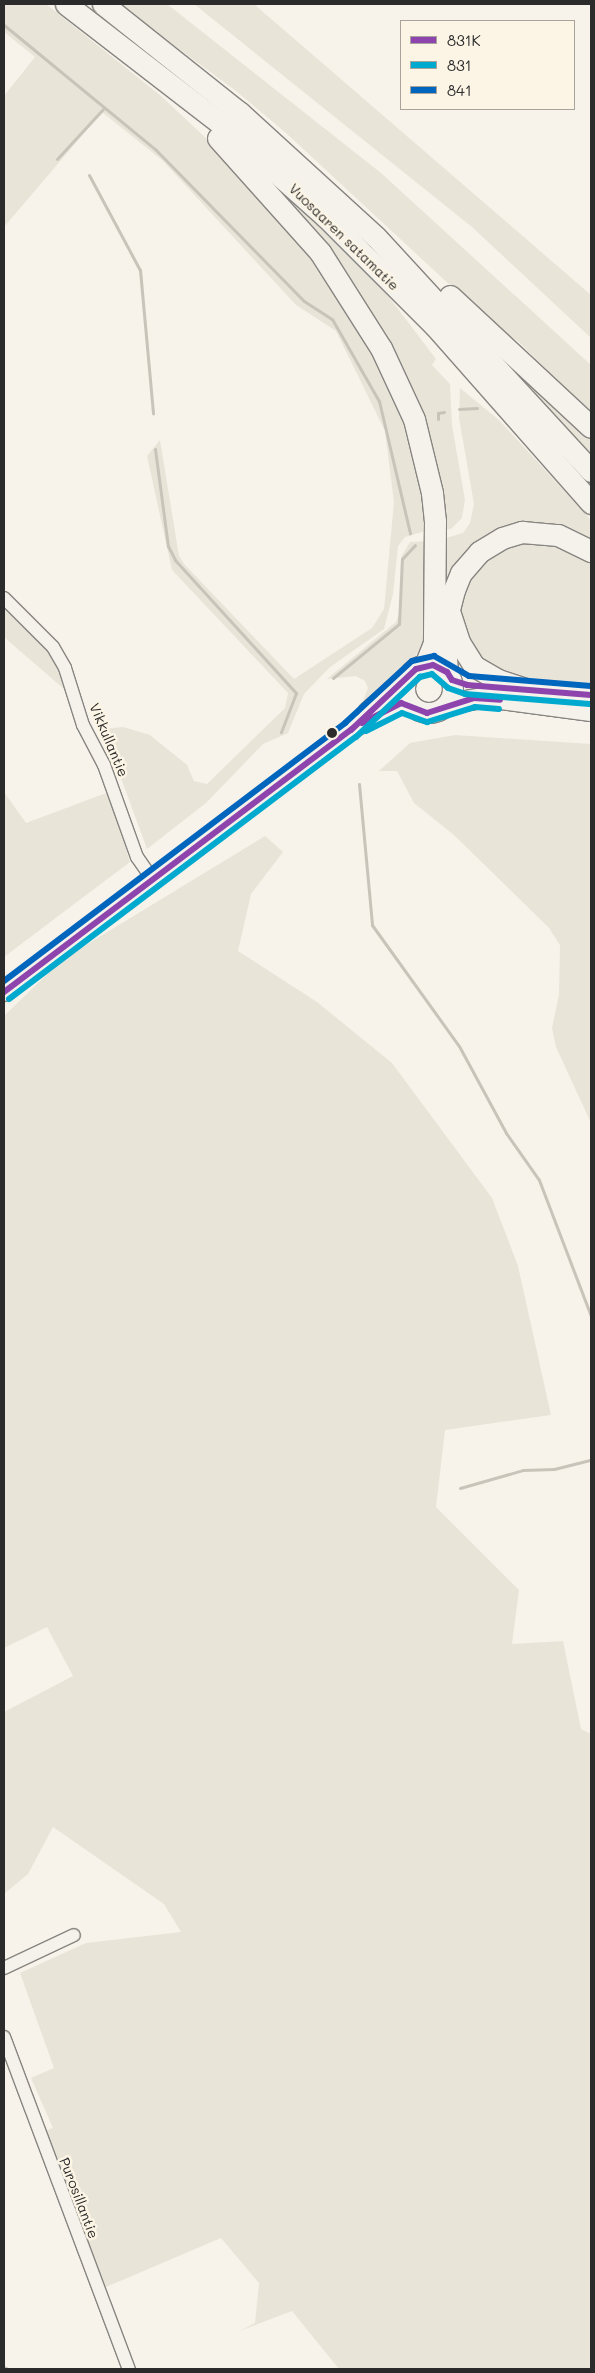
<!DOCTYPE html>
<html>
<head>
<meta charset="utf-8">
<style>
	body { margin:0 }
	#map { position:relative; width:595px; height:2373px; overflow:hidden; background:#f7f3ea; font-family:Mali,sans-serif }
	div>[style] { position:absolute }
	.green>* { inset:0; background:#e9e4d8 }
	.stream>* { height:3px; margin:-1.5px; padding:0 1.5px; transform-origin:1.5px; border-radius:1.5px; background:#c8c4ba }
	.roads { filter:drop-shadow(1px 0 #878581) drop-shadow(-1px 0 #878581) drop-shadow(0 1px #878581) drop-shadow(0 -1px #878581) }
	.minor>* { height:12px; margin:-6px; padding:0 6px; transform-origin:6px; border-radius:6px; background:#f5f2ec }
	.secondary>* { height:18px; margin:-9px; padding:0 9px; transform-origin:9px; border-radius:9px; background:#f5f2ec }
	.primary>* { height:20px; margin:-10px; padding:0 10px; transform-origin:10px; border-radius:10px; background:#f5f2ec }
	.primary>.ring { margin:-10px; padding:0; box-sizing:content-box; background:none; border:20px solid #f5f2ec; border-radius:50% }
	.trunk>* { height:21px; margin:-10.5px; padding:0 10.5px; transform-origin:10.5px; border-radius:10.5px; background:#f5f2ec }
	.bus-1>* { height:6px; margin:-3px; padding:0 3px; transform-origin:3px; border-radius:3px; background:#8e44ad }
	.bus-2>* { height:6px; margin:-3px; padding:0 3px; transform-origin:3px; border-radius:3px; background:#00a9ce }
	.bus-3>* { height:6px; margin:-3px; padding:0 3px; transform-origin:3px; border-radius:3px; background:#0065bd }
	.dots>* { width:14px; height:14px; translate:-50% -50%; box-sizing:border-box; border:2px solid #fcf5e5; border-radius:50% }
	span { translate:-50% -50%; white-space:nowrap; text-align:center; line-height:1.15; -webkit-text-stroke:5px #fcf5e5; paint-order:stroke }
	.street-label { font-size:14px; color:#2b2b2b }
	.frame { position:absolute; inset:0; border:5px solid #2b2b2b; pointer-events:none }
	.legend { position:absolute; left:400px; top:20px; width:175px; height:90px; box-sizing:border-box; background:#fcf5e5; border:1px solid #a8a49b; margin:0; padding:6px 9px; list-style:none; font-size:15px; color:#2b2b2b }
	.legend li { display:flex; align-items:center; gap:10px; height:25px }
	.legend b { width:25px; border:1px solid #a8a49b }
</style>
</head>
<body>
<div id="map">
	<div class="green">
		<i style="clip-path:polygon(4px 4px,46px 4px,161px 96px,253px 182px,347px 305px,408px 421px,429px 530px,405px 537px,398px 546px,393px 594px,384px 629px,330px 667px,304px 694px,288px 733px,263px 744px,206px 803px,147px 849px,103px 729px,123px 727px,150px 735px,187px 765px,194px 781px,207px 784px,285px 708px,288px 693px,172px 570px,147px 456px,160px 440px,179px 556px,185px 565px,294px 679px,372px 628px,384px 609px,394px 502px,385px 431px,336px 331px,296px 305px,163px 161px,102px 112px,4px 227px,4px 96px,35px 57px,4px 32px)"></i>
		<i style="clip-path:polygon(118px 4px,167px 4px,381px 173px,591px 365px,591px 415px,519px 342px,493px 325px,286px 133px,236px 91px)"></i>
		<i style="clip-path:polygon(194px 4px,255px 5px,591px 295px,591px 338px,472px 227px)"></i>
		<i style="clip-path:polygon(265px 177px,376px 280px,436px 359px,432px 365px,450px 384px,452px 425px,465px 500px,462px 518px,451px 529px,442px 530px,413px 395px)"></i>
		<i style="clip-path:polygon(509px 362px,591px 436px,591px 458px)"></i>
		<i style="clip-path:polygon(460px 388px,500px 421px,591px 520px,591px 544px,501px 529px,443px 614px,443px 539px,463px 533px,470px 523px,474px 504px,459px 418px)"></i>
		<i style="clip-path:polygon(534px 538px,591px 558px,591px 686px,524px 680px,478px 662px,460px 620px,465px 583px,494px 549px)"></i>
		<i style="clip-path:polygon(428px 541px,427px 638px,416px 655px,363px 701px,368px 688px,365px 681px,356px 676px,327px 679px,396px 622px,400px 611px,401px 557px,410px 542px)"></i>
		<i style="clip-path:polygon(4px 607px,50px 650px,72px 696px,4px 637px)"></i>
		<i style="clip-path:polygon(455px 735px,591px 744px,591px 1123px,556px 1047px,552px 1028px,559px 995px,560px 945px,549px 928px,454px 835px,414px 803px,397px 771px,379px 771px,410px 743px)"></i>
		<i style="clip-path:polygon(4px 792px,26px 823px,109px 792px,130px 862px,4px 957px)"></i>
		<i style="clip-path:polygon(265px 836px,283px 852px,251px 894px,238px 951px,317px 1002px,392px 1063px,492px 1198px,518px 1266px,551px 1415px,445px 1430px,436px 1507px,519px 1590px,512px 1644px,563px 1641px,581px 1729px,591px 1734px,591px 2369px,339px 2369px,292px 2311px,240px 2331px,255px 2323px,259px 2283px,221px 2238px,99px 2290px,38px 2134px,53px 2128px,31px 2078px,54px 2068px,20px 1973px,86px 1943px,181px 1932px,164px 1904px,53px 1827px,28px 1874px,4px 1894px,4px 1712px,73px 1676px,47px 1627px,4px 1648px,4px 1016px,63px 959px)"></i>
	</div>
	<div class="stream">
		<i style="left:4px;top:25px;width:197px;rotate:39.4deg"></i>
		<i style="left:156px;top:150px;width:211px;rotate:45.6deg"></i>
		<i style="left:304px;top:301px;width:33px;rotate:33deg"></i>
		<i style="left:332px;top:319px;width:95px;rotate:60.2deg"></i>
		<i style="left:379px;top:401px;width:136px;rotate:76.8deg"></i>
		<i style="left:57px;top:159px;width:68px;rotate:-47.4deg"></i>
		<i style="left:89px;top:175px;width:108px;rotate:61.8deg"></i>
		<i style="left:140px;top:270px;width:144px;rotate:84.8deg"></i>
		<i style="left:459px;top:409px;width:18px;rotate:-3deg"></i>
		<i style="left:438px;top:419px;width:6px;rotate:-90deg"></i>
		<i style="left:438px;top:413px;width:6px;rotate:-9deg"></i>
		<i style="left:155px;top:449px;width:98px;rotate:82.4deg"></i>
		<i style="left:168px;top:546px;width:16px;rotate:63deg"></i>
		<i style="left:175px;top:560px;width:180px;rotate:47.7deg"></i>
		<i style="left:296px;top:693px;width:42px;rotate:111deg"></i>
		<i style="left:333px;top:678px;width:85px;rotate:-39.3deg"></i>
		<i style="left:399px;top:624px;width:65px;rotate:-87.4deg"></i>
		<i style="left:402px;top:559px;width:19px;rotate:-47deg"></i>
		<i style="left:359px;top:784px;width:142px;rotate:84.7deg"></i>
		<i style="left:372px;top:925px;width:149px;rotate:54.3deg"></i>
		<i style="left:459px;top:1046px;width:99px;rotate:61.6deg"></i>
		<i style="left:506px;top:1133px;width:57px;rotate:54.9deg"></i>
		<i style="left:539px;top:1180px;width:146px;rotate:69.1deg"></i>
		<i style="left:460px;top:1488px;width:66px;rotate:-15.9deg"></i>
		<i style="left:523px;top:1470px;width:31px;rotate:-2deg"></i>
		<i style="left:554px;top:1469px;width:38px;rotate:-14deg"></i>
		<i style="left:4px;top:2367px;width:4px;rotate:27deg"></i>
	</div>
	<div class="roads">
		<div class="minor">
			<i style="left:4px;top:598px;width:69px;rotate:45deg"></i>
			<i style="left:53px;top:647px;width:24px;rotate:60deg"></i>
			<i style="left:65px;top:668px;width:60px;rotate:72.5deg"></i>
			<i style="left:83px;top:725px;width:45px;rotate:62.3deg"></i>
			<i style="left:104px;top:765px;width:98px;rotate:70.3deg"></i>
			<i style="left:137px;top:857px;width:28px;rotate:55deg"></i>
			<i style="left:4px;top:1968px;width:77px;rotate:-25.2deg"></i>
			<i style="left:4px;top:2037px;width:355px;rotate:69.4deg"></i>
		</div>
		<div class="secondary">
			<i style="left:368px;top:711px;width:55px;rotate:-41.3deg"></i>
			<i style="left:4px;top:992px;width:435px;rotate:-37.1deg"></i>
			<i style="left:351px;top:730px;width:44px;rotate:-31.9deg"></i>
			<i style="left:388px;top:707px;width:23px;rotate:-5deg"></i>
		</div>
		<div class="primary">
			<i class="ring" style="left:405px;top:665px;width:28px;height:28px"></i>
			<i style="left:508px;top:689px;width:83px;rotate:4.1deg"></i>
			<i style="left:448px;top:704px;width:39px;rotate:-10deg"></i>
			<i style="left:486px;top:697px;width:106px;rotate:7.6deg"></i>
		</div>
		<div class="trunk">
			<i style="left:66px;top:4px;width:201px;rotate:37.7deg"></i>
			<i style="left:225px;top:127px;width:135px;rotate:41.7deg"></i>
			<i style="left:326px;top:217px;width:154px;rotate:45deg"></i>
			<i style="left:435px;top:326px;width:236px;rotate:48.6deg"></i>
			<i style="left:103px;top:4px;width:174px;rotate:38.5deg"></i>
			<i style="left:239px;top:112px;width:185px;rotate:42.4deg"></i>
			<i style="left:376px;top:237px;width:318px;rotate:47.4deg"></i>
			<i style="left:218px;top:138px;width:153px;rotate:48.2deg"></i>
			<i style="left:320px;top:252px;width:114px;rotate:57.6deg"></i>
			<i style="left:381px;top:348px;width:78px;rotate:65.1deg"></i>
			<i style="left:414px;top:419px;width:76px;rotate:76.3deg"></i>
			<i style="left:432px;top:493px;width:28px;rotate:84deg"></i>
			<i style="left:435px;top:521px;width:122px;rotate:90.5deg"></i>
			<i style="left:434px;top:643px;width:24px;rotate:112deg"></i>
			<i style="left:450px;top:296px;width:192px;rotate:42.9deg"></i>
			<i style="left:450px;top:614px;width:29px;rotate:72deg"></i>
			<i style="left:459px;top:642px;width:28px;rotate:58deg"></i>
			<i style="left:474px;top:666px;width:28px;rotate:30deg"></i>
			<i style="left:498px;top:680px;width:28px;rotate:18deg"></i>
			<i style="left:447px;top:672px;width:43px;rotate:-94deg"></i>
			<i style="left:444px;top:629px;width:40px;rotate:-75.6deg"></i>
			<i style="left:454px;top:590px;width:18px;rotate:-68deg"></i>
			<i style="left:461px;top:573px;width:28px;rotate:-49deg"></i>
			<i style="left:479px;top:552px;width:27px;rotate:-31deg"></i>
			<i style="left:502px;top:538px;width:21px;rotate:-17deg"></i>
			<i style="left:522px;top:532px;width:36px;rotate:5deg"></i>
			<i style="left:558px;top:535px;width:37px;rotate:26deg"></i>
		</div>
	</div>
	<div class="bus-1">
		<i style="left:362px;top:723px;width:44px;rotate:-27.1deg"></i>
		<i style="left:401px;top:703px;width:28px;rotate:21deg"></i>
		<i style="left:427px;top:713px;width:49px;rotate:-17.7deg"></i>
		<i style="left:474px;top:698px;width:26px;rotate:4deg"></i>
		<i style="left:4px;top:992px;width:435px;rotate:-37.1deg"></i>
		<i style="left:351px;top:730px;width:89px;rotate:-43.2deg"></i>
		<i style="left:416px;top:669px;width:17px;rotate:-13deg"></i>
		<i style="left:433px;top:665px;width:16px;rotate:27deg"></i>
		<i style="left:447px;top:672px;width:9px;rotate:58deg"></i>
		<i style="left:452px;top:680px;width:16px;rotate:18deg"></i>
		<i style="left:467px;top:685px;width:124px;rotate:4.6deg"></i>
	</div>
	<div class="bus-2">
		<i style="left:366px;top:731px;width:40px;rotate:-26.6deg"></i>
		<i style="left:402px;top:713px;width:27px;rotate:20deg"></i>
		<i style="left:427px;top:722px;width:50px;rotate:-17.4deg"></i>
		<i style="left:475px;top:707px;width:24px;rotate:5deg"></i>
		<i style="left:9px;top:999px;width:435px;rotate:-37.1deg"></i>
		<i style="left:356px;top:737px;width:88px;rotate:-43.2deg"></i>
		<i style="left:420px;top:677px;width:12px;rotate:-14deg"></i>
		<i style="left:432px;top:674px;width:21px;rotate:41deg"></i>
		<i style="left:448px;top:688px;width:18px;rotate:19deg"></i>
		<i style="left:465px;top:694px;width:125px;rotate:4.6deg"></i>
	</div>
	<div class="bus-3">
		<i style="left:4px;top:981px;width:428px;rotate:-37.1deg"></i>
		<i style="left:345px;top:723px;width:91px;rotate:-42.8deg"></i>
		<i style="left:412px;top:661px;width:23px;rotate:-13deg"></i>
		<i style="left:434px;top:656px;width:40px;rotate:29.7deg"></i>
		<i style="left:469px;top:676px;width:122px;rotate:4.7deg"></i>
	</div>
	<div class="dots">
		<i style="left:332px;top:733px;background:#2b2b2b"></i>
	</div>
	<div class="street-label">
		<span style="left:344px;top:237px;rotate:44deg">Vuosaaren satamatie</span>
		<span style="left:109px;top:740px;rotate:67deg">Vikkullantie</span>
		<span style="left:79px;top:2198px;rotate:69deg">Purosillantie</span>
	</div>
	<div class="frame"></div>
	<ul class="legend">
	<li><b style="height:6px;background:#8e44ad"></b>831K</li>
	<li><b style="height:6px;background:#00a9ce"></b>831</li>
	<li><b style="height:6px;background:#0065bd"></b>841</li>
	</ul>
</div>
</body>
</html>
